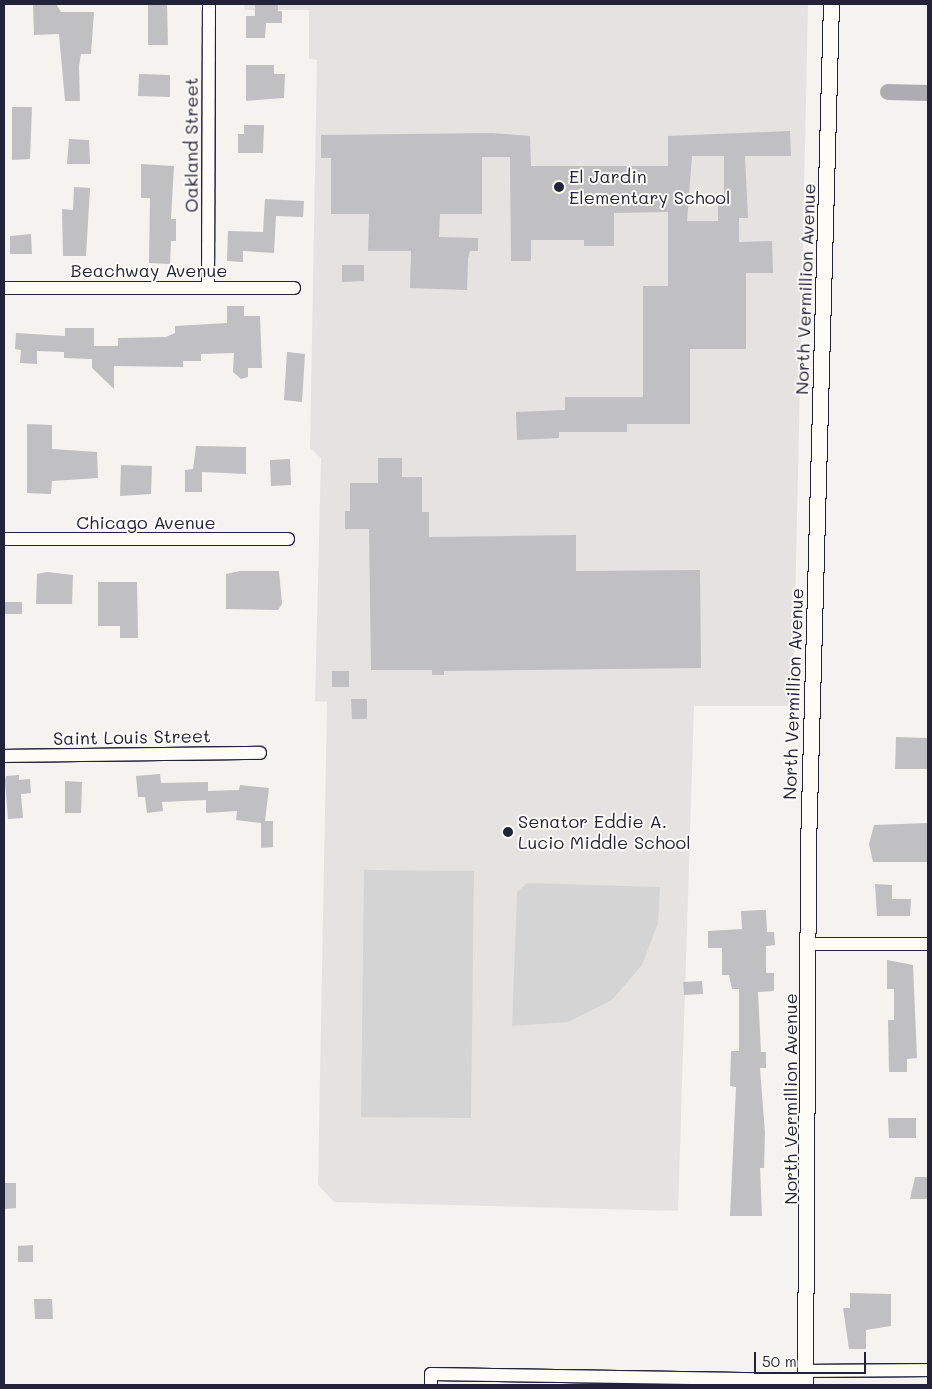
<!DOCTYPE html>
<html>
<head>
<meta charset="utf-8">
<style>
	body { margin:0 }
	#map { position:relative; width:932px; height:1389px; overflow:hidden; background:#f4f3ef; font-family:Mali,sans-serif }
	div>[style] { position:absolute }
	.built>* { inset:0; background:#e4e3e2 }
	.green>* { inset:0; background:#d5d4d5 }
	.canal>* { height:16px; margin:-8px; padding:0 8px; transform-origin:8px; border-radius:8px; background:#acacb2 }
	.building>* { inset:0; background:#c0bfc2 }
	.roads { filter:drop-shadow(1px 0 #22223b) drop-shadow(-1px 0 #22223b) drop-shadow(0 1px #22223b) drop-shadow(0 -1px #22223b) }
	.minor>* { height:12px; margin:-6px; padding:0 6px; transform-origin:6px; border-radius:6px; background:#fdfcf7 }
	.tertiary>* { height:15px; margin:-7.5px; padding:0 7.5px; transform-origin:7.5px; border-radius:7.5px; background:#fdfcf7 }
	.dots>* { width:14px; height:14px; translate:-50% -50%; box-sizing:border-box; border:2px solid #fdfcf7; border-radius:50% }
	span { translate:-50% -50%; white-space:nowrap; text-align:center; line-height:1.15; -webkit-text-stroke:4px #fdfcf7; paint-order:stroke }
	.street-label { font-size:18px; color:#22223b }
	.poi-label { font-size:18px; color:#22223b }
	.left { translate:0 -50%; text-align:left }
	.frame { position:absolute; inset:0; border:5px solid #22223b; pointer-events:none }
	.scale { position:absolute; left:754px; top:1352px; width:112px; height:22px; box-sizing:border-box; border:2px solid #22223b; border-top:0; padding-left:6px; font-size:15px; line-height:18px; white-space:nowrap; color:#22223b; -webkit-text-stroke:4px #fdfcf7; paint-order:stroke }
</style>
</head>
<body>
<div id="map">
	<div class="built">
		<i style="clip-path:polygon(244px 4px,808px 4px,793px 706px,694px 706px,678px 1211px,334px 1202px,318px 1185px,327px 702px,315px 701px,321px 458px,310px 448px,317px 60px,309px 59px,309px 10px,245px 10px)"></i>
	</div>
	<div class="green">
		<i style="clip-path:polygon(364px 870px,474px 871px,471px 1118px,361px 1117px)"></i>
		<i style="clip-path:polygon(527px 883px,660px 887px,658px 923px,642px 965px,612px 1000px,568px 1022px,512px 1026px,517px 892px)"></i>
	</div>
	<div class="canal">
		<i style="left:888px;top:92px;width:40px;rotate:1.4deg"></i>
	</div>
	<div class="building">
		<i style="clip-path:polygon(33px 4px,56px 4px,61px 12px,94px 12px,91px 54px,81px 54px,79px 66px,80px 101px,65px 101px,59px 34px,34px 35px)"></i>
		<i style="clip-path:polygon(148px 4px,167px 4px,168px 45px,148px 45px)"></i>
		<i style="clip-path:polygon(255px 4px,278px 4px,278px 11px,282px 11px,282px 23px,266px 23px,265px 38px,246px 38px,246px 16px,255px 16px)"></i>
		<i style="clip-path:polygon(246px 65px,274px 65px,274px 74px,285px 74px,284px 98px,246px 101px)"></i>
		<i style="clip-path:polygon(139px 74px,170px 75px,170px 97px,138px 96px)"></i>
		<i style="clip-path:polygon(12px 107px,32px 107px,30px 159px,12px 160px)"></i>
		<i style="clip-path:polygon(244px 125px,264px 125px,263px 153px,238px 153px,238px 134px,244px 134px)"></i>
		<i style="clip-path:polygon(evenodd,790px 131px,791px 156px,745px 156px,748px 218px,739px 218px,739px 242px,772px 241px,773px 273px,746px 273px,746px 349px,690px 349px,690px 424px,627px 424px,627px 432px,559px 432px,559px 438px,517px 440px,516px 412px,565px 410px,565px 397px,643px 397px,643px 286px,668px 286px,668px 212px,614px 213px,614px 246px,584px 246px,584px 240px,531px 240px,531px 261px,511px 261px,510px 157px,482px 157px,482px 214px,440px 214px,439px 237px,478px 238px,478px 251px,470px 251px,468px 259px,467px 290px,410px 288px,411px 251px,368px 251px,369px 214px,331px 214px,331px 158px,321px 158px,321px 135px,492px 133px,530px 136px,531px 166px,668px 166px,668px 136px,790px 131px,692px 156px,724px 156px,724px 199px,718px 199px,718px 221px,687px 221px,692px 156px)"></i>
		<i style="clip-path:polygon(69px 139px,89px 140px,90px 164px,67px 164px)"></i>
		<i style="clip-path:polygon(141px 164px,174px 166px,171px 219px,176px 219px,176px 241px,171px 241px,170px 264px,149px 263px,150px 198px,141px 198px)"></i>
		<i style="clip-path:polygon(74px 187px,90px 188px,86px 256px,63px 256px,62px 209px,73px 210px)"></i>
		<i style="clip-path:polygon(265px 199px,304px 201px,303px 217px,276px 216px,274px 253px,243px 251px,243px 262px,227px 261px,228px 231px,263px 232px)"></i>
		<i style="clip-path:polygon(31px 234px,32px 254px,10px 254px,10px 236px)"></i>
		<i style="clip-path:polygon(342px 265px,364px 265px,364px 281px,342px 282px)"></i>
		<i style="clip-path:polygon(227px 306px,244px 306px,244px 316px,260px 316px,262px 368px,248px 368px,248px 377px,241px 379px,233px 372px,234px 353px,201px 354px,201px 361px,183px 361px,183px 367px,114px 366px,114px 389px,92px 368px,92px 359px,64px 358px,64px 352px,37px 351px,37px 364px,20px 363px,21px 350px,15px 349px,16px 333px,65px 336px,65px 328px,94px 328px,94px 346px,118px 346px,118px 338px,166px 337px,175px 333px,175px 326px,227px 323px)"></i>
		<i style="clip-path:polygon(287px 352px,305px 354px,302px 402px,284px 400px)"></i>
		<i style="clip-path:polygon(27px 424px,52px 425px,52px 449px,97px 452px,98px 478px,52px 481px,51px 494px,27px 493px)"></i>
		<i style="clip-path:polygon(196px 446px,246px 447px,246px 474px,202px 472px,202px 492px,185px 492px,185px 470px,193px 469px)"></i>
		<i style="clip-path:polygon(378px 458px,402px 458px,402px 477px,422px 477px,422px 512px,429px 512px,429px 537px,576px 535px,576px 571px,700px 570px,701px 668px,444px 671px,444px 675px,432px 675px,432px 670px,371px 670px,369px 529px,345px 529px,345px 511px,350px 511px,350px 483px,378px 483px)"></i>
		<i style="clip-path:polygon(290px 459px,291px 485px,271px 486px,270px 460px)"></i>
		<i style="clip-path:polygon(121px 465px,152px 466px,151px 494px,120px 496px)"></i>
		<i style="clip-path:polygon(240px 571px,279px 571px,282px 604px,278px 610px,226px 609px,226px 574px)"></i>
		<i style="clip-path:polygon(47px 572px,73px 575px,72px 604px,36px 604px,37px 574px)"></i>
		<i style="clip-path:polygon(98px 582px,137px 582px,138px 638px,120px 638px,120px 626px,98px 626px)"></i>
		<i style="clip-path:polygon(4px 602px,22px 602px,22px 614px,4px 614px)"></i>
		<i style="clip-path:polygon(332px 671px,349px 671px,349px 687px,332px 687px)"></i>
		<i style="clip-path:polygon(351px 699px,367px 699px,367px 719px,352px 719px)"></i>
		<i style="clip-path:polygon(896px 737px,928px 738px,928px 769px,895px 769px)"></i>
		<i style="clip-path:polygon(160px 774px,161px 783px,208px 782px,208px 791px,239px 790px,240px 785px,269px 788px,265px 821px,273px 821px,273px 847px,261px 848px,261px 823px,236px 820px,237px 811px,206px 813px,206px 800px,162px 802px,163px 811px,147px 813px,145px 797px,138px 797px,136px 776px)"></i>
		<i style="clip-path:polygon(19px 775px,19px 780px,30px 779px,31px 793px,21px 794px,23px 818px,8px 819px,5px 781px,6px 776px)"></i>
		<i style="clip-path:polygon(65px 781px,82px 782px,81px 813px,65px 813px)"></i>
		<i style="clip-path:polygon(928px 823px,928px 862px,873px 862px,869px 844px,874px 825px)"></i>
		<i style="clip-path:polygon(875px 884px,892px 885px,892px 899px,911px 899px,910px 916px,877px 916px)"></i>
		<i style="clip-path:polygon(766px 910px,767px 932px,774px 932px,775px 945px,766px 946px,766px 973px,774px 973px,774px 991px,758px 992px,761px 1052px,766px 1052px,766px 1068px,760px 1068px,765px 1133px,764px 1168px,760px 1168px,762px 1216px,730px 1216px,736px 1087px,730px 1086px,731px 1051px,739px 1051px,739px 989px,732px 989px,729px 975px,722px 975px,722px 948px,708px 948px,708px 931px,742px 929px,741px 911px)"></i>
		<i style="clip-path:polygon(887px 960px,913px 965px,917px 1058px,907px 1059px,907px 1072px,889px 1072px,888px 1020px,894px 1020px,894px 989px,887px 989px)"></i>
		<i style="clip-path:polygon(702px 981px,703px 994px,684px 995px,683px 982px)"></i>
		<i style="clip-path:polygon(888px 1118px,916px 1118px,916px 1138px,889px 1138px)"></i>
		<i style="clip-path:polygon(915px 1177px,928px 1177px,928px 1199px,910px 1199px)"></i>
		<i style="clip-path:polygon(4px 1183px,16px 1183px,16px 1208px,4px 1209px)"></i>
		<i style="clip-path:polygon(33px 1245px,33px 1262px,18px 1262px,18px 1246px)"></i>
		<i style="clip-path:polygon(850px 1293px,891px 1294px,891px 1326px,866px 1330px,866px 1349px,849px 1349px,843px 1308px,850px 1308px)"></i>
		<i style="clip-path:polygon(34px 1299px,52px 1299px,53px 1319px,35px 1319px)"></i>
	</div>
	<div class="roads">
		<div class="minor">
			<i style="left:208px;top:287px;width:283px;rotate:-89.8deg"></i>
			<i style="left:4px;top:288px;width:290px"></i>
			<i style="left:4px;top:539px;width:284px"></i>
			<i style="left:4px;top:756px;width:256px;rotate:-0.7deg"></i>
			<i style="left:808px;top:944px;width:120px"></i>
			<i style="left:806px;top:1371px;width:122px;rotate:-0.5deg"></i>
			<i style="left:431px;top:1385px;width:11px;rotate:-90deg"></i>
			<i style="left:431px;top:1374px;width:374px;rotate:0.9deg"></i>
		</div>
		<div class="tertiary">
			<i style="left:805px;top:1385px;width:538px;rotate:-89.68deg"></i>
			<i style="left:808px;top:847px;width:843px;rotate:-88.44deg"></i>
		</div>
	</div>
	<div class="dots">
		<i style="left:559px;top:187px;background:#22223b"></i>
		<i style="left:508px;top:832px;background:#22223b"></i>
	</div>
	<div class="street-label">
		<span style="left:191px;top:145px;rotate:-90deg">Oakland Street</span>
		<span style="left:149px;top:270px">Beachway Avenue</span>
		<span style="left:805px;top:289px;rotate:-88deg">North Vermillion Avenue</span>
		<span style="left:146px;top:522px">Chicago Avenue</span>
		<span style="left:793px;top:694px;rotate:-88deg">North Vermillion Avenue</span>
		<span style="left:132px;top:737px;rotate:-1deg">Saint Louis Street</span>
		<span style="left:790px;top:1099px;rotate:-90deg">North Vermillion Avenue</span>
	</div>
	<div class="poi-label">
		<span class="left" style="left:569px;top:187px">El Jardin<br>Elementary School</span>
		<span class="left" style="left:518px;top:832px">Senator Eddie A.<br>Lucio Middle School</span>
	</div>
	<div class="frame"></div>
	<div class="scale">50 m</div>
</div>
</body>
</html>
